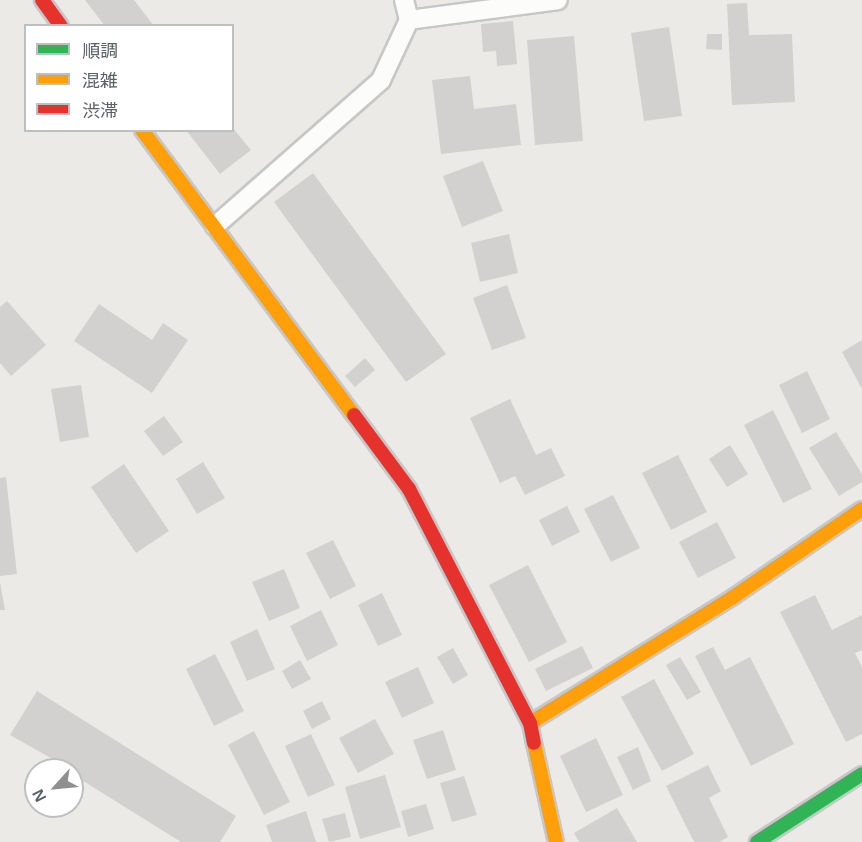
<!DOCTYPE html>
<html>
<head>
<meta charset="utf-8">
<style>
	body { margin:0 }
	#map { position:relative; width:862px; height:842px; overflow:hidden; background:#eceae6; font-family:Helvetica,"Noto Sans JP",sans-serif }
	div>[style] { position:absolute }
	.building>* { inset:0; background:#d3d1cf }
	.roads { filter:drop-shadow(2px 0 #c7c7c7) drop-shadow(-2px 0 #c7c7c7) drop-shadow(0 2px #c7c7c7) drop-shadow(0 -2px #c7c7c7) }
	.lane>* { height:18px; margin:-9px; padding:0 9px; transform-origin:9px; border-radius:9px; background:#fcfcfb }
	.fast>* { height:14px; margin:-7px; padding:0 7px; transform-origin:7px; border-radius:7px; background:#30b455 }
	.slow>* { height:14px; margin:-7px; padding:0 7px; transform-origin:7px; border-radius:7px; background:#ff9f0a }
	.jam>* { height:14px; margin:-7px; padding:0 7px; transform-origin:7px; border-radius:7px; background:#e5322d }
	span { translate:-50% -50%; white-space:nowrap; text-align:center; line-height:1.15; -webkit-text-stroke:5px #fff; paint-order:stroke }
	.legend { position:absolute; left:24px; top:24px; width:210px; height:108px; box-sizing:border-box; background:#fff; border:2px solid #bdbfc1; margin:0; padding:8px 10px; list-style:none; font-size:18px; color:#5b6065 }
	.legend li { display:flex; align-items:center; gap:12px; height:30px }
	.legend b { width:30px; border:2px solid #bdbfc1 }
	.north { position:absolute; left:24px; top:758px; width:60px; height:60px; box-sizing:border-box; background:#fff; border:2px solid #bdbfc1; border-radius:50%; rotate:243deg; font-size:16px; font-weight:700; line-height:24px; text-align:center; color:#5b6065 }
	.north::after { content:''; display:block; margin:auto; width:21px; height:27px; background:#8e9092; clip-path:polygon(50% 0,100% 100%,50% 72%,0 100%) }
</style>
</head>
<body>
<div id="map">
	<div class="building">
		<i style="clip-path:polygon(85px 0,134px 0,154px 26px,105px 26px)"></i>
		<i style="clip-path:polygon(747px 3px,749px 35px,792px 34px,795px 102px,732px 105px,727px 4px)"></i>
		<i style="clip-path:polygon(513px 21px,517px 64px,497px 66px,496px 51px,483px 52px,481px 24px)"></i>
		<i style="clip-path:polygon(669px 27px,682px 116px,644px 121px,631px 33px)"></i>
		<i style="clip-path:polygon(707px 34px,722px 34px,722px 50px,706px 49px)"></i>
		<i style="clip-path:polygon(574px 36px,583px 141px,535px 145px,527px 40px)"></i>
		<i style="clip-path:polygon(470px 76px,474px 109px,516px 104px,521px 145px,441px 154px,432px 80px)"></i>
		<i style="clip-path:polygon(232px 127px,251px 150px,220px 174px,186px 130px,232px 130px)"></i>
		<i style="clip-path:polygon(483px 161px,503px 211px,462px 227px,443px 176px)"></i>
		<i style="clip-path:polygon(313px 173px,446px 354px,406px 382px,274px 202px)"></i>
		<i style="clip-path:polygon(509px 234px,518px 273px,480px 282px,471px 243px)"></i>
		<i style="clip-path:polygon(507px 285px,526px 338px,492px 350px,473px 298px)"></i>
		<i style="clip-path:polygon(7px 301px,46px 345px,11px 376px,0 363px,0 307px)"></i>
		<i style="clip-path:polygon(99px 304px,152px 340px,163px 323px,188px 340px,152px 393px,74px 341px)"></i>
		<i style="clip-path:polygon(862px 340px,862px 389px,842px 352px)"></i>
		<i style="clip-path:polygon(365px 358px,375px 370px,355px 387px,345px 376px)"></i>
		<i style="clip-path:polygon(807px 371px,830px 419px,802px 433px,779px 385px)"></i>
		<i style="clip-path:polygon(81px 385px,89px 437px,60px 442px,51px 389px)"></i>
		<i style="clip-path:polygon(510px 399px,536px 455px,551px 448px,565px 476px,525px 495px,515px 476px,500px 483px,470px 418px)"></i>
		<i style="clip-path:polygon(773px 410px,812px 489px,783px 503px,744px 425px)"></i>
		<i style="clip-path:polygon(164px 416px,183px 442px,163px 456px,144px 431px)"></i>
		<i style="clip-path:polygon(836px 432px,862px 474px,862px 482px,839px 496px,809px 448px)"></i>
		<i style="clip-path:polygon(730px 445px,748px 474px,727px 487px,709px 459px)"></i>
		<i style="clip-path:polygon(678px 455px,707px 512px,671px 530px,642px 473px)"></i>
		<i style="clip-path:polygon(203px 462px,225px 498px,197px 514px,176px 479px)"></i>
		<i style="clip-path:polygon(124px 464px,169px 531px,136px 553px,91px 487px)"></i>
		<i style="clip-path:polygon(6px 477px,17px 574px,0 576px,0 478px)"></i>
		<i style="clip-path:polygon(613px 495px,640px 548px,611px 562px,584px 509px)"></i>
		<i style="clip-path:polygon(567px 506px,580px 532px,552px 546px,539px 520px)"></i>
		<i style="clip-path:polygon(717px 522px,736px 558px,698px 578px,679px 542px)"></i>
		<i style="clip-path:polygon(333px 540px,356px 586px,330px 599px,306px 553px)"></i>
		<i style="clip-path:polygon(528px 565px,567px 642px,529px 662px,489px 585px)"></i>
		<i style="clip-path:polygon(284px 569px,300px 608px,269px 621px,252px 582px)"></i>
		<i style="clip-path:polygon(0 582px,5px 610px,0 610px)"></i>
		<i style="clip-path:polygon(382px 593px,402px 635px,378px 646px,358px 605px)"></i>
		<i style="clip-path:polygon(815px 595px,832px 630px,862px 615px,862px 650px,855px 653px,862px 667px,862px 734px,846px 742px,780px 612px)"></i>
		<i style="clip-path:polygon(321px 610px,338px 645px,307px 661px,290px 626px)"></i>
		<i style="clip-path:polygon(257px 629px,275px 669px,247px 681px,230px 642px)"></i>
		<i style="clip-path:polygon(582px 646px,593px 668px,546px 691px,535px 669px)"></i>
		<i style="clip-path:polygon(713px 647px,725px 670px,750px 657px,794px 744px,751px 766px,695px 656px)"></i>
		<i style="clip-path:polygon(453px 648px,468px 675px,453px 684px,437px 657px)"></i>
		<i style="clip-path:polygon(215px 654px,244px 711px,214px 726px,186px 669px)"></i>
		<i style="clip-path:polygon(680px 657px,701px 692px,687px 700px,666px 665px)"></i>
		<i style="clip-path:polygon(300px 660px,311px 679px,292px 689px,282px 671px)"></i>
		<i style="clip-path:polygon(418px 667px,434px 703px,402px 718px,385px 682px)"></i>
		<i style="clip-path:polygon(654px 679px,694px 754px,662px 771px,621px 697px)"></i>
		<i style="clip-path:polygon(37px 691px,236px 816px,220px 842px,181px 842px,72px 774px,72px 770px,10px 735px)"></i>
		<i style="clip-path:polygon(322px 701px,331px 719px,312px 729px,303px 711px)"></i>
		<i style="clip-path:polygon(375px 719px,394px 754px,358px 773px,339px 738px)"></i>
		<i style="clip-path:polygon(443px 730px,456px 770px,427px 779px,413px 740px)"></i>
		<i style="clip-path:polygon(254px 731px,290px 802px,264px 815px,228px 745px)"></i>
		<i style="clip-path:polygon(311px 734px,335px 785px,308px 797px,285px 746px)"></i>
		<i style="clip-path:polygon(596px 738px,623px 795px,586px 812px,560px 756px)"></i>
		<i style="clip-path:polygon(638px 747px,651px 781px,633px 790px,617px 757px)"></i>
		<i style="clip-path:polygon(708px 765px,721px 791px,709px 798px,728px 837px,719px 842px,694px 842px,666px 786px)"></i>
		<i style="clip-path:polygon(385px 775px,401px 827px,360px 839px,345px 787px)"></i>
		<i style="clip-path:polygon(464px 776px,477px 815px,452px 822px,440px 783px)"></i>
		<i style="clip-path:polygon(426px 804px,434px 829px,408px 837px,401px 811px)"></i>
		<i style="clip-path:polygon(617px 808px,637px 842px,579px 842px,574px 833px)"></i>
		<i style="clip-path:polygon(306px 811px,316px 842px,272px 842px,266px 825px)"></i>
		<i style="clip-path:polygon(345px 813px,351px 837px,329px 842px,322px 819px)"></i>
	</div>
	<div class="roads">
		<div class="lane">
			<i style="left:409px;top:20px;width:150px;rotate:-7.6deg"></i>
			<i style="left:215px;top:226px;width:221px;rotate:-41.3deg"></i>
			<i style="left:381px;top:80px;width:66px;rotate:-65deg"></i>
			<i style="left:409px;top:20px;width:21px;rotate:-104deg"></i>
		</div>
		<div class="fast">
			<i style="left:757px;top:842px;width:125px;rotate:-32.9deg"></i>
		</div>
		<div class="slow">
			<i style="left:142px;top:130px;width:355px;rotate:53.4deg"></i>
			<i style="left:530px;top:723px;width:239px;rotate:-31.8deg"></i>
			<i style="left:733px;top:597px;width:156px;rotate:-34.3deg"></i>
			<i style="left:534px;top:743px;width:101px;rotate:77.5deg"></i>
		</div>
		<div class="jam">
			<i style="left:42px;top:0;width:32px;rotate:54deg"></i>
			<i style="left:354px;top:415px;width:92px;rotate:53.4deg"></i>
			<i style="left:409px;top:489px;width:263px;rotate:62.7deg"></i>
			<i style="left:530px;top:723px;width:20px;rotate:79deg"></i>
		</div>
	</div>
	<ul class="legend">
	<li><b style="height:8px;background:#30b455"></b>順調</li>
	<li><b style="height:8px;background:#ff9f0a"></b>混雑</li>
	<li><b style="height:8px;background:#e5322d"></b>渋滞</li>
	</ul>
	<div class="north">N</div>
</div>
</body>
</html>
